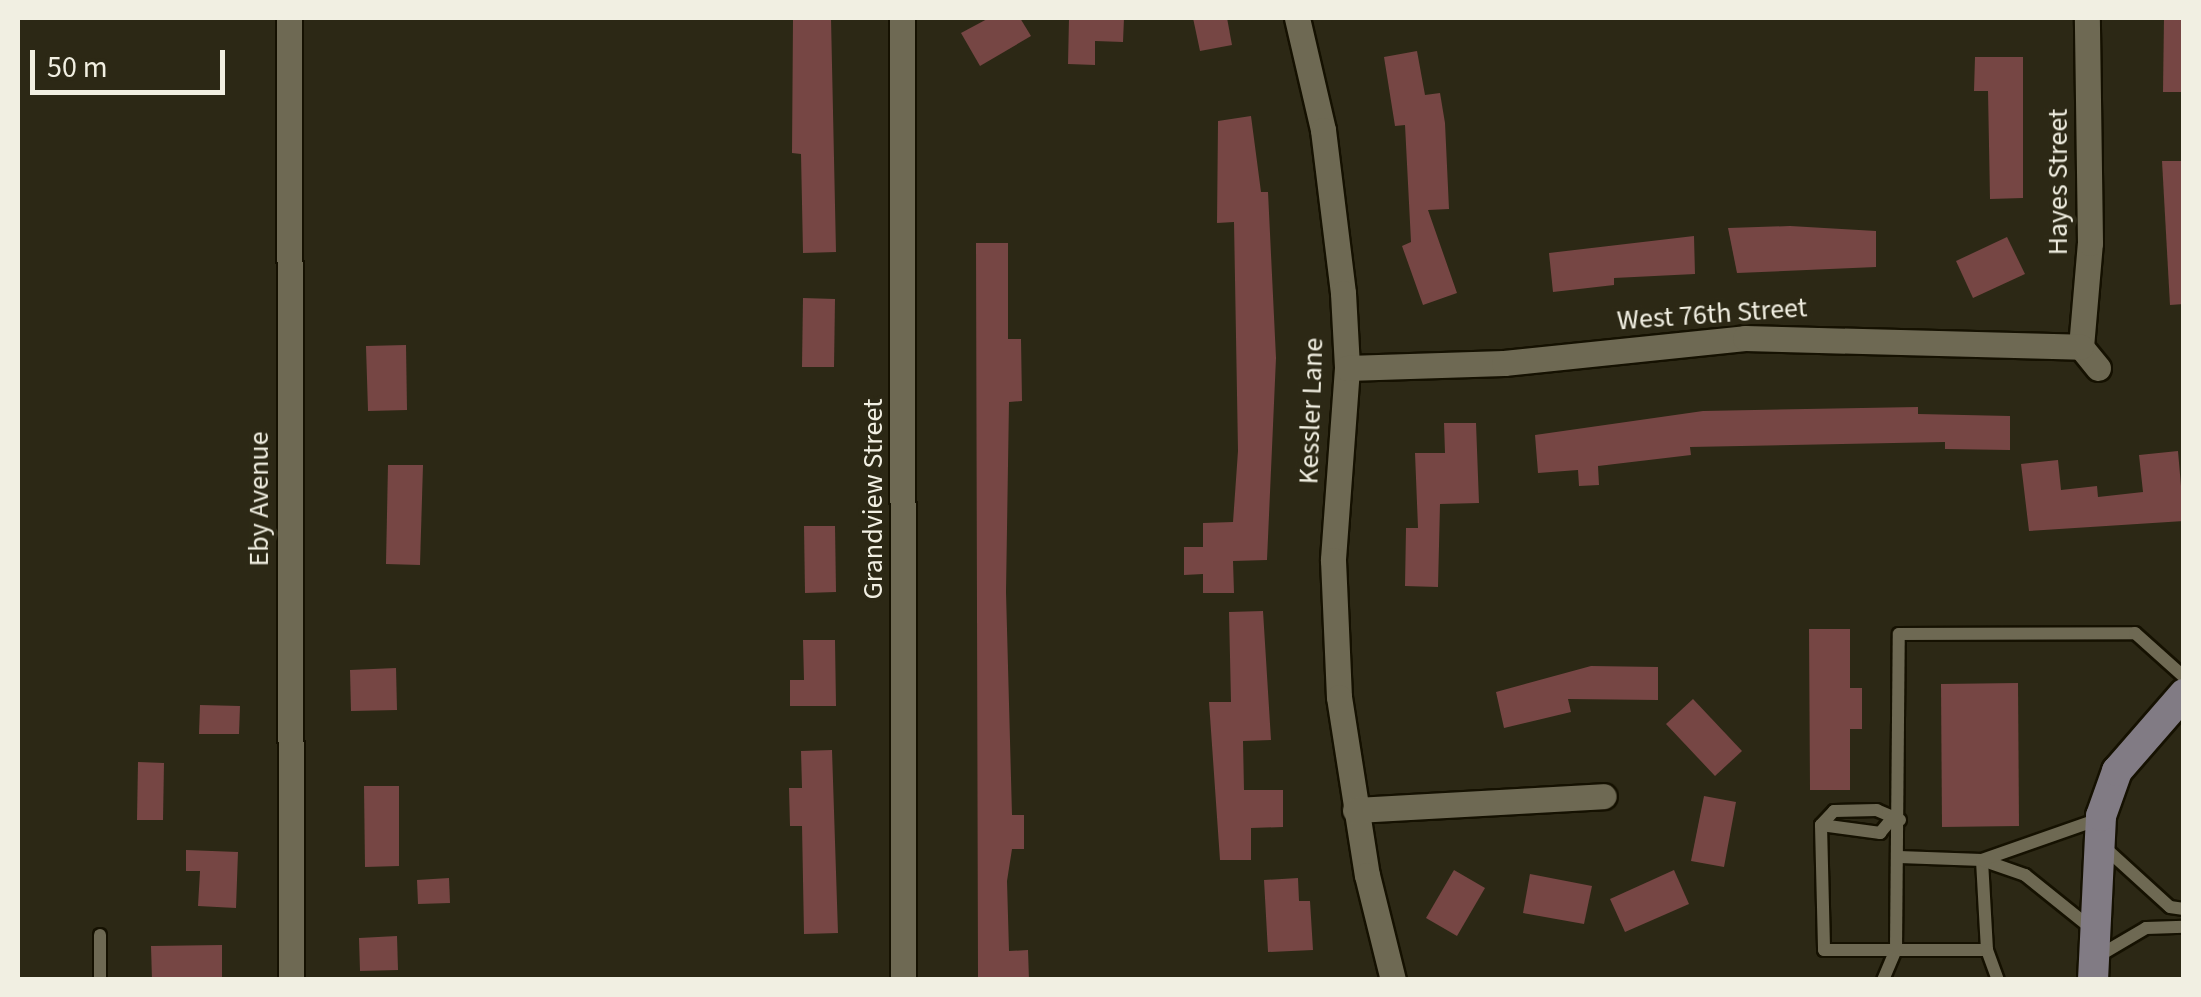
<!DOCTYPE html>
<html>
<head>
<meta charset="utf-8">
<style>
	body { margin:0 }
	#map { position:relative; width:2201px; height:997px; overflow:hidden; background:#2c2815; font-family:"Source Sans 3",sans-serif }
	div>[style] { position:absolute }
	.building>* { inset:0; background:#764644 }
	.roads { filter:drop-shadow(2px 0 #151101) drop-shadow(-2px 0 #151101) drop-shadow(0 2px #151101) drop-shadow(0 -2px #151101) }
	.lane>* { height:12px; margin:-6px; padding:0 6px; transform-origin:6px; border-radius:6px; background:#6e6953 }
	.street>* { height:25px; margin:-12.5px; padding:0 12.5px; transform-origin:12.5px; border-radius:12.5px; background:#6e6953 }
	.secondary>* { height:30px; margin:-15px; padding:0 15px; transform-origin:15px; border-radius:15px; background:#817b84 }
	span { translate:-50% -50%; white-space:nowrap; text-align:center; line-height:1.15; -webkit-text-stroke:8px #2c2815; paint-order:stroke }
	.street-label { font-size:28px; color:#f1efe2 }
	.frame { position:absolute; inset:0; border:20px solid #f1efe2; pointer-events:none }
	.scale { position:absolute; left:30px; top:50px; width:195px; height:45px; box-sizing:border-box; border:5px solid #f1efe2; border-top:0; padding-left:12px; font-size:30px; line-height:35px; white-space:nowrap; color:#f1efe2; -webkit-text-stroke:8px #2c2815; paint-order:stroke }
</style>
</head>
<body>
<div id="map">
	<div class="building">
		<i style="clip-path:polygon(793px 18px,831px 18px,836px 252px,803px 253px,801px 154px,792px 153px)"></i>
		<i style="clip-path:polygon(989px 18px,1020px 18px,1031px 36px,980px 66px,961px 33px)"></i>
		<i style="clip-path:polygon(1069px 18px,1124px 18px,1123px 42px,1095px 41px,1095px 65px,1068px 64px)"></i>
		<i style="clip-path:polygon(1193px 18px,1227px 18px,1232px 45px,1200px 51px)"></i>
		<i style="clip-path:polygon(2164px 18px,2184px 18px,2184px 92px,2163px 92px)"></i>
		<i style="clip-path:polygon(1417px 51px,1425px 95px,1440px 93px,1445px 123px,1449px 209px,1428px 210px,1457px 293px,1423px 305px,1402px 246px,1411px 242px,1405px 125px,1395px 126px,1384px 57px)"></i>
		<i style="clip-path:polygon(1975px 57px,2023px 57px,2023px 198px,1990px 199px,1988px 91px,1974px 91px)"></i>
		<i style="clip-path:polygon(1251px 116px,1261px 192px,1268px 192px,1276px 358px,1267px 560px,1233px 561px,1234px 593px,1203px 593px,1203px 574px,1184px 575px,1184px 547px,1203px 547px,1203px 523px,1233px 522px,1238px 451px,1234px 222px,1217px 223px,1218px 121px)"></i>
		<i style="clip-path:polygon(2162px 161px,2184px 161px,2184px 304px,2170px 305px)"></i>
		<i style="clip-path:polygon(1790px 226px,1876px 231px,1876px 267px,1737px 273px,1728px 228px)"></i>
		<i style="clip-path:polygon(1694px 236px,1695px 274px,1614px 278px,1614px 285px,1553px 292px,1549px 253px)"></i>
		<i style="clip-path:polygon(2007px 237px,2025px 274px,1973px 298px,1956px 261px)"></i>
		<i style="clip-path:polygon(976px 243px,1008px 243px,1008px 339px,1021px 339px,1022px 401px,1009px 402px,1006px 592px,1012px 815px,1024px 815px,1024px 849px,1012px 849px,1007px 881px,1009px 951px,1028px 950px,1029px 980px,978px 980px)"></i>
		<i style="clip-path:polygon(803px 298px,835px 299px,834px 367px,802px 367px)"></i>
		<i style="clip-path:polygon(406px 345px,407px 410px,368px 411px,366px 346px)"></i>
		<i style="clip-path:polygon(1918px 407px,1918px 414px,2010px 416px,2010px 450px,1945px 449px,1945px 442px,1690px 447px,1691px 455px,1598px 466px,1599px 485px,1579px 486px,1578px 470px,1538px 473px,1535px 435px,1703px 411px)"></i>
		<i style="clip-path:polygon(1444px 423px,1476px 423px,1479px 503px,1440px 504px,1438px 587px,1405px 586px,1406px 528px,1418px 528px,1415px 453px,1445px 453px)"></i>
		<i style="clip-path:polygon(2178px 451px,2184px 521px,2029px 531px,2021px 464px,2058px 460px,2061px 490px,2097px 486px,2098px 497px,2143px 492px,2139px 455px)"></i>
		<i style="clip-path:polygon(388px 465px,423px 465px,420px 565px,386px 564px)"></i>
		<i style="clip-path:polygon(804px 526px,835px 526px,836px 592px,805px 593px)"></i>
		<i style="clip-path:polygon(1263px 611px,1271px 740px,1243px 741px,1244px 790px,1283px 790px,1283px 827px,1251px 828px,1251px 860px,1220px 860px,1209px 702px,1231px 702px,1229px 612px)"></i>
		<i style="clip-path:polygon(1809px 629px,1850px 629px,1850px 688px,1862px 688px,1862px 729px,1850px 729px,1850px 790px,1810px 790px)"></i>
		<i style="clip-path:polygon(803px 640px,835px 640px,836px 706px,790px 706px,790px 680px,804px 680px)"></i>
		<i style="clip-path:polygon(1591px 666px,1658px 667px,1658px 700px,1568px 699px,1571px 712px,1504px 728px,1496px 692px)"></i>
		<i style="clip-path:polygon(396px 668px,397px 710px,351px 711px,350px 670px)"></i>
		<i style="clip-path:polygon(2018px 683px,2019px 826px,1942px 827px,1941px 684px)"></i>
		<i style="clip-path:polygon(1693px 699px,1742px 751px,1715px 776px,1666px 724px)"></i>
		<i style="clip-path:polygon(200px 705px,240px 706px,239px 734px,199px 734px)"></i>
		<i style="clip-path:polygon(832px 750px,838px 933px,804px 934px,802px 826px,790px 826px,789px 788px,802px 788px,801px 751px)"></i>
		<i style="clip-path:polygon(138px 762px,164px 763px,163px 820px,137px 820px)"></i>
		<i style="clip-path:polygon(364px 786px,399px 786px,399px 866px,365px 867px)"></i>
		<i style="clip-path:polygon(1704px 796px,1736px 802px,1724px 867px,1691px 861px)"></i>
		<i style="clip-path:polygon(186px 850px,238px 852px,236px 908px,198px 906px,200px 871px,186px 871px)"></i>
		<i style="clip-path:polygon(1454px 870px,1485px 888px,1457px 936px,1426px 918px)"></i>
		<i style="clip-path:polygon(1674px 870px,1689px 904px,1625px 932px,1610px 899px)"></i>
		<i style="clip-path:polygon(1530px 874px,1592px 886px,1584px 924px,1523px 913px)"></i>
		<i style="clip-path:polygon(449px 878px,450px 903px,418px 904px,417px 880px)"></i>
		<i style="clip-path:polygon(1298px 878px,1299px 901px,1310px 901px,1313px 950px,1268px 952px,1264px 880px)"></i>
		<i style="clip-path:polygon(397px 936px,398px 970px,360px 971px,359px 938px)"></i>
		<i style="clip-path:polygon(222px 945px,222px 980px,152px 980px,151px 946px)"></i>
	</div>
	<div class="roads">
		<div class="lane">
			<i style="left:1900px;top:820px;width:25px;rotate:-157deg"></i>
			<i style="left:1877px;top:810px;width:43px;rotate:178.7deg"></i>
			<i style="left:1834px;top:811px;width:19px;rotate:133deg"></i>
			<i style="left:1821px;top:825px;width:125px;rotate:88.6deg"></i>
			<i style="left:1824px;top:950px;width:163px"></i>
			<i style="left:1987px;top:950px;width:90px;rotate:-93.2deg"></i>
			<i style="left:1821px;top:825px;width:60px;rotate:7.7deg"></i>
			<i style="left:1880px;top:833px;width:17px;rotate:-50deg"></i>
			<i style="left:2104px;top:847px;width:89px;rotate:42.3deg"></i>
			<i style="left:2170px;top:907px;width:14px;rotate:8deg"></i>
			<i style="left:1899px;top:857px;width:83px;rotate:2.1deg"></i>
			<i style="left:1982px;top:860px;width:46px;rotate:19.2deg"></i>
			<i style="left:2025px;top:875px;width:85px;rotate:38.8deg"></i>
			<i style="left:1982px;top:860px;width:121px;rotate:-19.3deg"></i>
			<i style="left:100px;top:935px;width:45px;rotate:90deg"></i>
			<i style="left:1987px;top:950px;width:32px;rotate:70deg"></i>
			<i style="left:2095px;top:958px;width:59px;rotate:-30.5deg"></i>
			<i style="left:2146px;top:928px;width:38px;rotate:-2deg"></i>
			<i style="left:1883px;top:980px;width:33px;rotate:-67deg"></i>
			<i style="left:1896px;top:950px;width:316px;rotate:-89.5deg"></i>
			<i style="left:1899px;top:634px;width:236px;rotate:-0.2deg"></i>
			<i style="left:2135px;top:633px;width:66px;rotate:41.9deg"></i>
		</div>
		<div class="street">
			<i style="left:289px;top:18px;width:962px;rotate:89.88deg"></i>
			<i style="left:902px;top:18px;width:962px;rotate:89.94deg"></i>
			<i style="left:1297px;top:18px;width:115px;rotate:76.9deg"></i>
			<i style="left:1323px;top:130px;width:164px;rotate:83deg"></i>
			<i style="left:1343px;top:293px;width:75px;rotate:86.9deg"></i>
			<i style="left:1347px;top:368px;width:193px;rotate:94.2deg"></i>
			<i style="left:1333px;top:560px;width:137px;rotate:87.5deg"></i>
			<i style="left:1339px;top:697px;width:180px;rotate:81.1deg"></i>
			<i style="left:1367px;top:875px;width:108px;rotate:76.1deg"></i>
			<i style="left:2081px;top:347px;width:104px;rotate:-85.1deg"></i>
			<i style="left:2090px;top:243px;width:225px;rotate:-90.8deg"></i>
			<i style="left:2081px;top:347px;width:27px;rotate:51deg"></i>
			<i style="left:1347px;top:368px;width:157px;rotate:-1.8deg"></i>
			<i style="left:1504px;top:363px;width:242px;rotate:-5.9deg"></i>
			<i style="left:1745px;top:338px;width:336px;rotate:1.5deg"></i>
			<i style="left:1355px;top:810px;width:249px;rotate:-3.2deg"></i>
		</div>
		<div class="secondary">
			<i style="left:2093px;top:980px;width:164px;rotate:-87.2deg"></i>
			<i style="left:2101px;top:816px;width:48px;rotate:-70.4deg"></i>
			<i style="left:2117px;top:771px;width:102px;rotate:-49deg"></i>
		</div>
	</div>
	<div class="street-label">
		<span style="left:2058px;top:182px;rotate:-90deg">Hayes Street</span>
		<span style="left:1712px;top:314px;rotate:-4deg">West 76th Street</span>
		<span style="left:1311px;top:411px;rotate:-88deg">Kessler Lane</span>
		<span style="left:259px;top:499px;rotate:-90deg">Eby Avenue</span>
		<span style="left:873px;top:499px;rotate:-90deg">Grandview Street</span>
	</div>
	<div class="frame"></div>
	<div class="scale">50 m</div>
</div>
</body>
</html>
